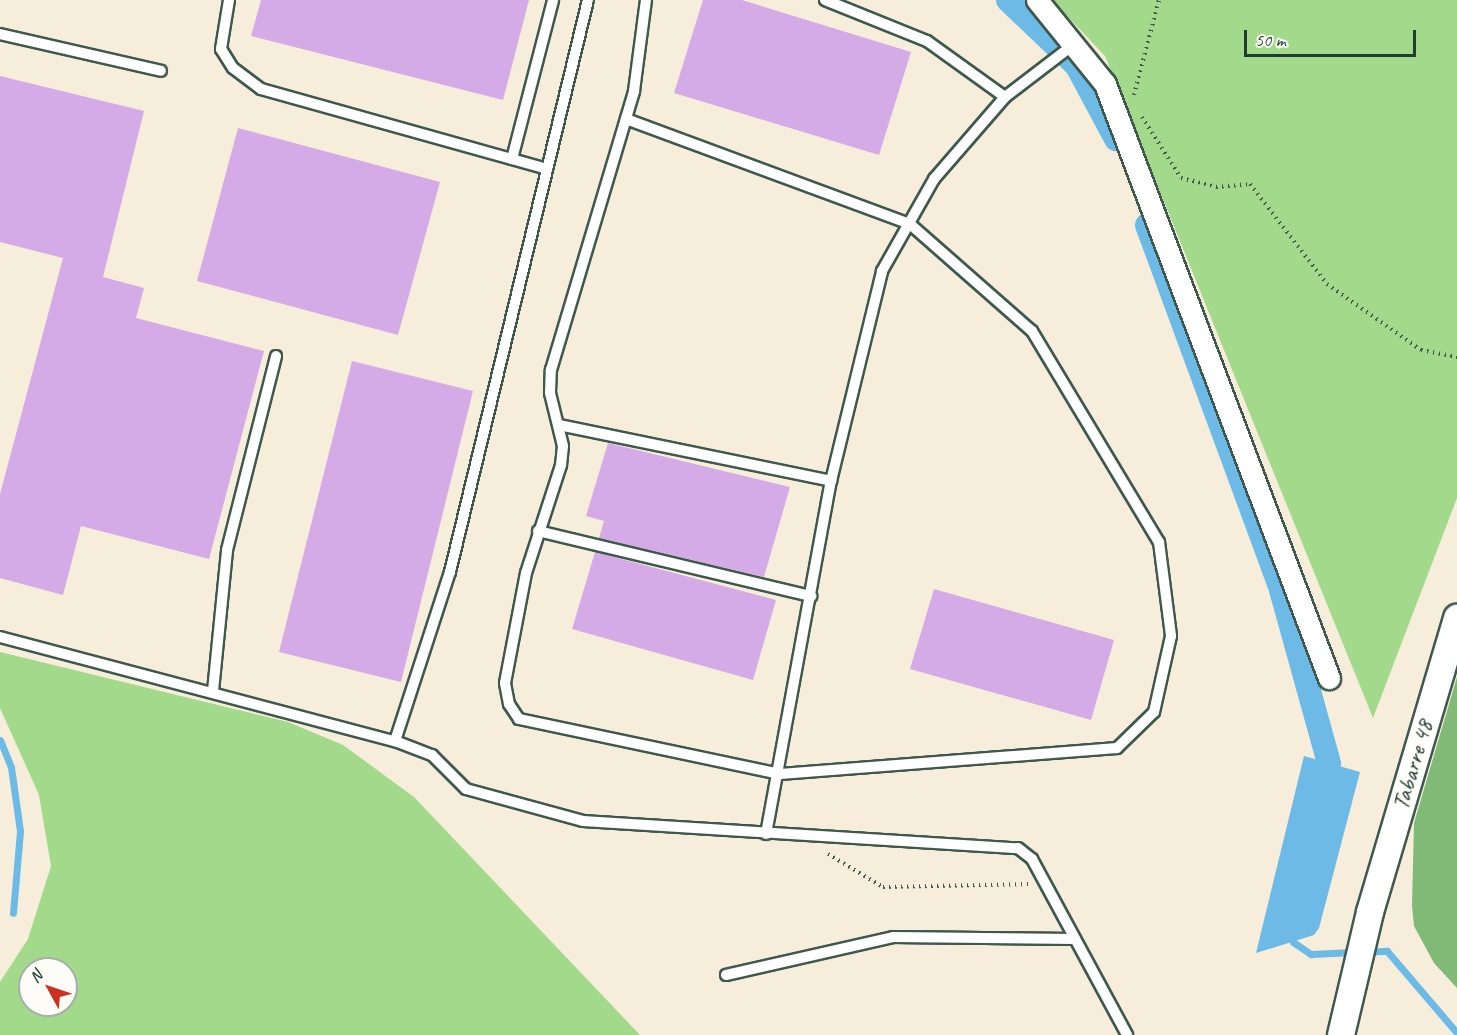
<!DOCTYPE html>
<html>
<head>
<meta charset="utf-8">
<style>
	body { margin:0 }
	#map { position:relative; width:1457px; height:1035px; overflow:hidden; background:#f6eedb; font-family:Caveat,sans-serif }
	div>[style] { position:absolute }
	.green>* { inset:0; background:#a2d98a }
	.forest>* { inset:0; background:#81b976 }
	.water>* { inset:0; background:#6dbae6 }
	.stream>* { height:7px; margin:-3.5px; padding:0 3.5px; transform-origin:3.5px; border-radius:3.5px; background:#6dbae6 }
	.canal>* { height:24px; margin:-12px; padding:0 12px; transform-origin:12px; border-radius:12px; background:#6dbae6 }
	.building>* { inset:0; background:#d4abe7 }
	.path>* { height:4px; margin-top:-2px; transform-origin:0; background:repeating-linear-gradient(90deg,#3f584d 0 1.5px,transparent 0 6px) }
	.roads { filter:drop-shadow(2px 0 #3f584d) drop-shadow(-2px 0 #3f584d) drop-shadow(0 2px #3f584d) drop-shadow(0 -2px #3f584d) }
	.service>* { height:10px; margin:-5px; padding:0 5px; transform-origin:5px; border-radius:5px; background:#fff }
	.minor>* { height:21px; margin:-10.5px; padding:0 10.5px; transform-origin:10.5px; border-radius:10.5px; background:#fff }
	.tertiary>* { height:26px; margin:-13px; padding:0 13px; transform-origin:13px; border-radius:13px; background:#fff }
	span { translate:-50% -50%; white-space:nowrap; text-align:center; line-height:1.15; -webkit-text-stroke:5px #fdfcf7; paint-order:stroke }
	.street-label { font-size:24px; color:#1f3d34 }
	.north { position:absolute; left:18px; top:957px; width:60px; height:60px; box-sizing:border-box; background:#fdfcf7; border:2px solid #a4b0a9; border-radius:50%; rotate:310deg; font-size:16px; font-weight:700; line-height:24px; text-align:center; color:#1f3d34 }
	.north::after { content:''; display:block; margin:auto; width:21px; height:27px; background:#c8321e; clip-path:polygon(50% 0,100% 100%,50% 72%,0 100%) }
	.scale { position:absolute; left:1244px; top:30px; width:172px; height:27px; box-sizing:border-box; border:3px solid #1f3d34; border-top:0; padding-left:8px; font-size:18px; line-height:21px; white-space:nowrap; color:#1f3d34; -webkit-text-stroke:4px #fdfcf7; paint-order:stroke }
</style>
</head>
<body>
<div id="map">
	<div class="green">
		<i style="clip-path:polygon(1052px 0,1457px 0,1457px 498px,1373px 718px,1105px 56px)"></i>
		<i style="clip-path:polygon(evenodd,0 652px,288px 722px,343px 745px,414px 797px,640px 1035px,0 1035px,0 982px,28px 939px,51px 866px,39px 795px,0 708px,0 652px,30px 969px,66px 969px,66px 1005px,30px 1005px,30px 969px)"></i>
	</div>
	<div class="forest">
		<i style="clip-path:polygon(1457px 677px,1457px 988px,1434px 963px,1414px 926px,1412px 906px,1414px 823px)"></i>
	</div>
	<div class="water">
		<i style="clip-path:polygon(1304px 756px,1360px 772px,1319px 928px,1314px 935px,1256px 953px)"></i>
	</div>
	<div class="stream">
		<i style="left:0;top:740px;width:29px;rotate:68deg"></i>
		<i style="left:11px;top:767px;width:65px;rotate:82deg"></i>
		<i style="left:20px;top:831px;width:82px;rotate:94.9deg"></i>
		<i style="left:1293px;top:942px;width:22px;rotate:34deg"></i>
		<i style="left:1311px;top:954px;width:43px;rotate:-2.7deg"></i>
		<i style="left:1365px;top:952px;width:22px;rotate:-3deg"></i>
		<i style="left:1387px;top:951px;width:108px;rotate:49.5deg"></i>
	</div>
	<div class="canal">
		<i style="left:1008px;top:0;width:95px;rotate:43.7deg"></i>
		<i style="left:1077px;top:66px;width:83px;rotate:61.9deg"></i>
		<i style="left:1147px;top:225px;width:389px;rotate:69.8deg"></i>
		<i style="left:1281px;top:590px;width:180px;rotate:74.5deg"></i>
	</div>
	<div class="building">
		<i style="clip-path:polygon(261px 0,529px 0,503px 100px,251px 36px)"></i>
		<i style="clip-path:polygon(703px 0,742px 0,911px 52px,879px 155px,674px 93px)"></i>
		<i style="clip-path:polygon(0 76px,144px 111px,103px 277px,144px 288px,136px 318px,264px 351px,209px 559px,81px 526px,63px 595px,0 578px,0 494px,63px 258px,0 242px)"></i>
		<i style="clip-path:polygon(238px 128px,440px 182px,398px 335px,197px 281px)"></i>
		<i style="clip-path:polygon(352px 361px,473px 391px,401px 682px,279px 652px)"></i>
		<i style="clip-path:polygon(608px 443px,790px 487px,764px 577px,599px 538px,604px 521px,586px 516px)"></i>
		<i style="clip-path:polygon(595px 552px,776px 600px,753px 680px,572px 629px)"></i>
		<i style="clip-path:polygon(934px 589px,1114px 640px,1091px 720px,910px 669px)"></i>
	</div>
	<div class="path">
		<i style="left:1134px;top:95px;width:98px;rotate:-75.3deg"></i>
		<i style="left:1142px;top:117px;width:72px;rotate:57.4deg"></i>
		<i style="left:1181px;top:178px;width:36px;rotate:14deg"></i>
		<i style="left:1216px;top:187px;width:34px;rotate:-5deg"></i>
		<i style="left:1250px;top:184px;width:126px;rotate:52.4deg"></i>
		<i style="left:1327px;top:284px;width:115px;rotate:35.1deg"></i>
		<i style="left:1421px;top:350px;width:37px;rotate:11deg"></i>
		<i style="left:828px;top:854px;width:64px;rotate:31deg"></i>
		<i style="left:883px;top:887px;width:145px;rotate:-1.2deg"></i>
	</div>
	<div class="roads">
		<div class="service">
			<i style="left:229px;top:0;width:50px;rotate:99.3deg"></i>
			<i style="left:221px;top:49px;width:22px;rotate:58deg"></i>
			<i style="left:233px;top:68px;width:35px;rotate:37deg"></i>
			<i style="left:261px;top:89px;width:297px;rotate:15.6deg"></i>
			<i style="left:825px;top:0;width:110px;rotate:21.9deg"></i>
			<i style="left:927px;top:41px;width:96px;rotate:35.7deg"></i>
			<i style="left:0;top:34px;width:165px;rotate:12.9deg"></i>
			<i style="left:626px;top:119px;width:303px;rotate:20.3deg"></i>
			<i style="left:910px;top:224px;width:162px;rotate:41.3deg"></i>
			<i style="left:1032px;top:331px;width:246px;rotate:59deg"></i>
			<i style="left:1159px;top:542px;width:95px;rotate:82.7deg"></i>
			<i style="left:1171px;top:636px;width:78px;rotate:102.6deg"></i>
			<i style="left:1154px;top:712px;width:52px;rotate:135.8deg"></i>
			<i style="left:1117px;top:748px;width:338px;rotate:175.6deg"></i>
			<i style="left:780px;top:774px;width:267px;rotate:-168.1deg"></i>
			<i style="left:519px;top:719px;width:18px;rotate:-124deg"></i>
			<i style="left:509px;top:704px;width:21px;rotate:-101deg"></i>
			<i style="left:505px;top:683px;width:112px;rotate:-79.2deg"></i>
			<i style="left:526px;top:573px;width:114px;rotate:-72deg"></i>
			<i style="left:561px;top:465px;width:19px;rotate:-84deg"></i>
			<i style="left:563px;top:446px;width:55px;rotate:-103.8deg"></i>
			<i style="left:550px;top:393px;width:23px;rotate:-88deg"></i>
			<i style="left:551px;top:370px;width:291px;rotate:-73.4deg"></i>
			<i style="left:634px;top:91px;width:92px;rotate:-82.5deg"></i>
			<i style="left:512px;top:159px;width:164px;rotate:-75.5deg"></i>
			<i style="left:559px;top:425px;width:278px;rotate:11.6deg"></i>
			<i style="left:538px;top:531px;width:281px;rotate:13.4deg"></i>
			<i style="left:0;top:637px;width:408px;rotate:14.8deg"></i>
			<i style="left:395px;top:741px;width:40px;rotate:21deg"></i>
			<i style="left:432px;top:755px;width:48px;rotate:45deg"></i>
			<i style="left:466px;top:789px;width:121px;rotate:15.3deg"></i>
			<i style="left:583px;top:821px;width:436px;rotate:3.6deg"></i>
			<i style="left:1018px;top:848px;width:18px;rotate:38deg"></i>
			<i style="left:1032px;top:859px;width:200px;rotate:61.6deg"></i>
			<i style="left:213px;top:691px;width:142px;rotate:-84.3deg"></i>
			<i style="left:227px;top:550px;width:200px;rotate:-75.8deg"></i>
			<i style="left:395px;top:741px;width:178px;rotate:-72deg"></i>
			<i style="left:450px;top:572px;width:588px;rotate:-76.44deg"></i>
			<i style="left:766px;top:834px;width:359px;rotate:-79.6deg"></i>
			<i style="left:831px;top:481px;width:216px;rotate:-76.3deg"></i>
			<i style="left:882px;top:271px;width:106px;rotate:-60.5deg"></i>
			<i style="left:934px;top:179px;width:108px;rotate:-49.1deg"></i>
			<i style="left:1005px;top:97px;width:86px;rotate:-37.4deg"></i>
			<i style="left:726px;top:975px;width:171px;rotate:-12.8deg"></i>
			<i style="left:893px;top:937px;width:182px;rotate:0.6deg"></i>
		</div>
		<div class="minor">
			<i style="left:1037px;top:0;width:108px;rotate:51deg"></i>
			<i style="left:1105px;top:84px;width:635px;rotate:69.34deg"></i>
		</div>
		<div class="tertiary">
			<i style="left:1341px;top:1035px;width:126px;rotate:-76.7deg"></i>
			<i style="left:1370px;top:912px;width:307px;rotate:-73.5deg"></i>
		</div>
	</div>
	<div class="street-label">
		<span style="left:1413px;top:765px;rotate:-74deg">Tabarre 48</span>
	</div>
	<div class="north">N</div>
	<div class="scale">50 m</div>
</div>
</body>
</html>
